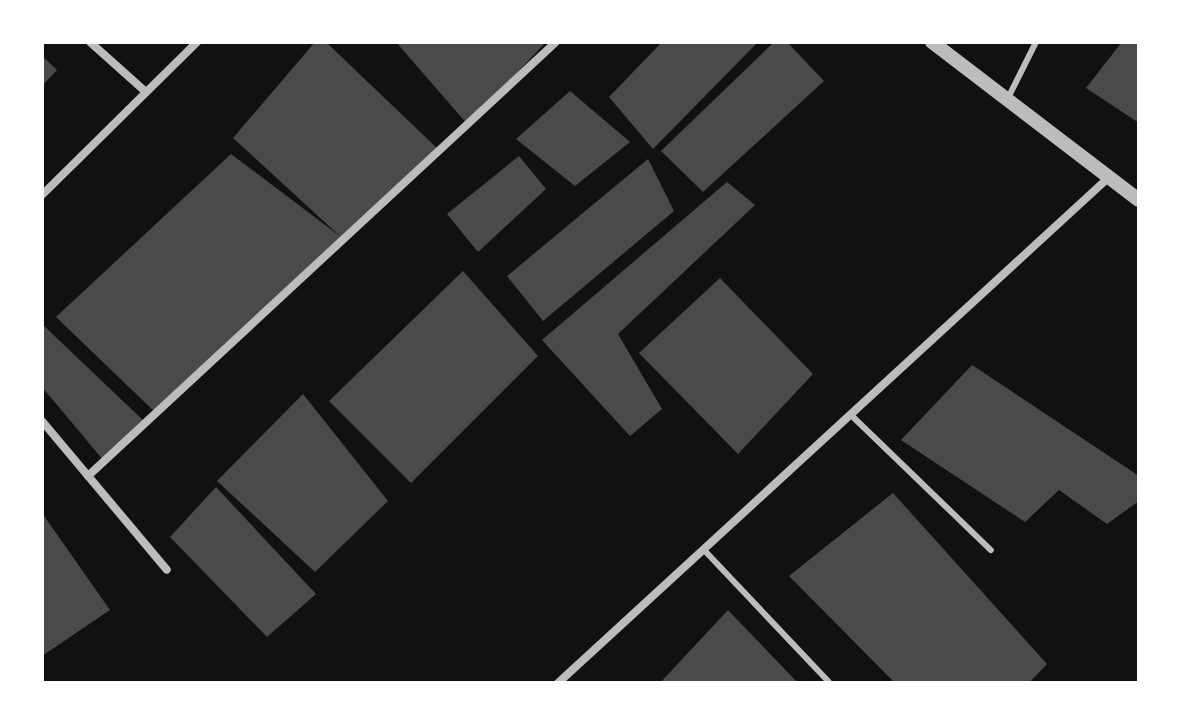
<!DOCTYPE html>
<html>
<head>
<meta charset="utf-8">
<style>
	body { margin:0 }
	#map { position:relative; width:1181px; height:725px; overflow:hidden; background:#111; font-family:"Roboto Condensed",sans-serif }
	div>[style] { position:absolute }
	.building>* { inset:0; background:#4a4a4a }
	.service>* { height:6px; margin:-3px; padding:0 3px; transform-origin:3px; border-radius:3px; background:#bcbcbc }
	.minor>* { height:8px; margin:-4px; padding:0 4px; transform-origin:4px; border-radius:4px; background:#bcbcbc }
	.tertiary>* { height:14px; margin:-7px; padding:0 7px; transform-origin:7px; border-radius:7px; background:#bcbcbc }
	span { translate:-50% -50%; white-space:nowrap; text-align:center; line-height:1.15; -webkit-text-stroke:6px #fff; paint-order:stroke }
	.frame { position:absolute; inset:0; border:44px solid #fff; pointer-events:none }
</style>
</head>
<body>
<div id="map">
	<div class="building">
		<i style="clip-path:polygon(315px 42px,326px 42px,440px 151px,157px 414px,56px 317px,231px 154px,341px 237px,233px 138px)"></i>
		<i style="clip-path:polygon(396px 42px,546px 42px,468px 125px)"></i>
		<i style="clip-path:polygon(662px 42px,758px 42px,653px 149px,609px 97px)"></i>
		<i style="clip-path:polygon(774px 42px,787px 42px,824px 81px,703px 192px,661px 151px)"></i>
		<i style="clip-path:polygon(1122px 42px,1139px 42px,1139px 123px,1086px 88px)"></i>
		<i style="clip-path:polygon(42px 56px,57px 70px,42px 86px)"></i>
		<i style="clip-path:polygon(570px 91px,630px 142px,575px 186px,516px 139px)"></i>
		<i style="clip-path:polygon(519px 156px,546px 189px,478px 252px,447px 214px)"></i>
		<i style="clip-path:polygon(648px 159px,674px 211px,543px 321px,507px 276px)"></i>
		<i style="clip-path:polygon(727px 182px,755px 205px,618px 334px,662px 409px,630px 436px,542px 340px)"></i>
		<i style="clip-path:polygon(463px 271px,538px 356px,411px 483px,329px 401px)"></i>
		<i style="clip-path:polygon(720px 278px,813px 374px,738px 454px,639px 353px)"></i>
		<i style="clip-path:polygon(42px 324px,146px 423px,104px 461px,42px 387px)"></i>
		<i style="clip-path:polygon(972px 365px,1139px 476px,1139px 501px,1107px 524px,1059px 490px,1025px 522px,901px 440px)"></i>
		<i style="clip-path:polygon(303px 394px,388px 501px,315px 572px,217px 481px)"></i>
		<i style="clip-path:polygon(216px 487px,316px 594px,267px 637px,170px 537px)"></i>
		<i style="clip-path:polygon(893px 493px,1047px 664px,1029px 683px,895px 683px,789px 576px)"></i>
		<i style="clip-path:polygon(42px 513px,110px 610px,42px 656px)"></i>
		<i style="clip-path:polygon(728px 610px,798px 683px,660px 683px)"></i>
	</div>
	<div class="service">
		<i style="left:1008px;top:98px;width:63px;rotate:-63.4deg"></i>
		<i style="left:852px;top:416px;width:193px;rotate:44deg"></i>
		<i style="left:705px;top:551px;width:180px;rotate:46.6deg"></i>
	</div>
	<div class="minor">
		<i style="left:90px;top:42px;width:75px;rotate:41.8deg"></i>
		<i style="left:42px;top:195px;width:218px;rotate:-44.6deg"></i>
		<i style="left:42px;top:421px;width:194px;rotate:50deg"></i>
		<i style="left:88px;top:476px;width:638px;rotate:-42.84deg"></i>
		<i style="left:558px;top:683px;width:744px;rotate:-42.55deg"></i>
	</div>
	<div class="tertiary">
		<i style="left:932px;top:42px;width:260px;rotate:37.4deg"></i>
	</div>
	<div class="frame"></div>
</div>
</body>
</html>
